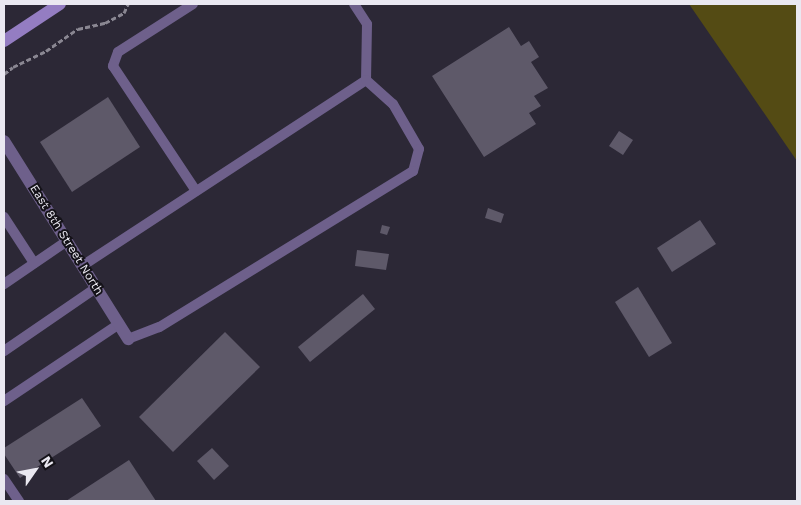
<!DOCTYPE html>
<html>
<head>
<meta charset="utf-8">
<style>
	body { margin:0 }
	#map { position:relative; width:801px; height:505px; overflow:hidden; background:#2c2836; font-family:"Work Sans",sans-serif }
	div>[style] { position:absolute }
	.green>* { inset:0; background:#544b14 }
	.building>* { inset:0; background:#5e5969 }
	.path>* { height:3px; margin-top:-1.5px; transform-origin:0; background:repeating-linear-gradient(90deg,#8a8792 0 5px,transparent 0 7.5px) }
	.lane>* { height:10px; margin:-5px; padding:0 5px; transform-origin:5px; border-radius:5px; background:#6e608b }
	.street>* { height:12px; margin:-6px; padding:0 6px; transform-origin:6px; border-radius:6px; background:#6e608b }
	.secondary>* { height:12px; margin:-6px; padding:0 6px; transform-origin:6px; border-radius:6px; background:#947dc2 }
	span { translate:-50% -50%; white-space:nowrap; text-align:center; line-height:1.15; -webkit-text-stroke:4px #141218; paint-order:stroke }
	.street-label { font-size:12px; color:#eae8f1 }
	.frame { position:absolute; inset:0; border:5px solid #eae8f1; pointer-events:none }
	.north { position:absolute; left:10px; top:445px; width:50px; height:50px; -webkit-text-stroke:4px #141218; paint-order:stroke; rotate:57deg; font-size:14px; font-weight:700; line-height:20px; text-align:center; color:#eae8f1 }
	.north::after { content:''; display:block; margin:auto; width:18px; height:22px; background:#eae8f1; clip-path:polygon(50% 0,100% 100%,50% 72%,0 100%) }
</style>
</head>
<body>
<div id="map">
	<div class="green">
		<i style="clip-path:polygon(689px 4px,797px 4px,797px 161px)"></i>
	</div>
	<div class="building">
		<i style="clip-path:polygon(509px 27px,521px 46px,529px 41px,539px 57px,531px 62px,548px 88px,534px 96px,541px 106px,529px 113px,536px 124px,484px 157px,432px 76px)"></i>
		<i style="clip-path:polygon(108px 97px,140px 147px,72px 192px,40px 142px)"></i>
		<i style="clip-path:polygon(619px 131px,633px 140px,623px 155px,609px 146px)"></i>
		<i style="clip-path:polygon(488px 208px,504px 214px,501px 223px,485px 218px)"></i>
		<i style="clip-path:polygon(700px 220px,716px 244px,672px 272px,657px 248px)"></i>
		<i style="clip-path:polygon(382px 225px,390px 227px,387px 235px,380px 233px)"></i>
		<i style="clip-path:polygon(357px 250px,389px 254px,386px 270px,355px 266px)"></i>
		<i style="clip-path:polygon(638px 287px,672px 343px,649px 357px,615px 302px)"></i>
		<i style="clip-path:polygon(363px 294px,375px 309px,310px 362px,298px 347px)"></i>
		<i style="clip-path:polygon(225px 332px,260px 367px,173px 452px,139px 417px)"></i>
		<i style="clip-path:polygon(82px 398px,101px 426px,20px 478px,4px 454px,4px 448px)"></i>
		<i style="clip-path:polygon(212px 448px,229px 466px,214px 480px,197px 461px)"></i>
		<i style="clip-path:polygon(129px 460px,156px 501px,66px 501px)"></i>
	</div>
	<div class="path">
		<i style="left:4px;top:74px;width:11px;rotate:-38deg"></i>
		<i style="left:13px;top:67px;width:37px;rotate:-26deg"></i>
		<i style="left:46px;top:51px;width:39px;rotate:-35deg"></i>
		<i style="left:78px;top:29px;width:28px;rotate:-13deg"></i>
		<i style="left:105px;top:23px;width:21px;rotate:-28deg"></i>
		<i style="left:124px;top:13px;width:10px;rotate:-66deg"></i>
	</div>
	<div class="lane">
		<i style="left:193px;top:4px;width:89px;rotate:147.4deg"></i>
		<i style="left:118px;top:52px;width:15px;rotate:110deg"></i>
		<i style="left:113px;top:66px;width:150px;rotate:56.4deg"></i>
		<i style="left:354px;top:4px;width:24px;rotate:57deg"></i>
		<i style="left:367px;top:24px;width:56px;rotate:91deg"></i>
		<i style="left:4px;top:217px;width:55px;rotate:56.9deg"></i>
		<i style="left:82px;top:266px;width:339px;rotate:-33.2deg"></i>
		<i style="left:366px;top:80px;width:36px;rotate:42deg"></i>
		<i style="left:393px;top:104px;width:52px;rotate:60deg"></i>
		<i style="left:419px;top:149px;width:23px;rotate:105deg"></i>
		<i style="left:413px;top:171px;width:298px;rotate:148.4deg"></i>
		<i style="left:159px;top:327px;width:33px;rotate:159deg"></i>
		<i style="left:4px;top:284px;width:76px;rotate:-34.3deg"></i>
		<i style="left:4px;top:351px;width:112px;rotate:-34.4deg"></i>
		<i style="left:4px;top:401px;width:138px;rotate:-33.8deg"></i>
		<i style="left:4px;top:479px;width:27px;rotate:56deg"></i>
	</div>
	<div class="street">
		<i style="left:4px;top:141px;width:234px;rotate:57.9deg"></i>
	</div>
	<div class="secondary">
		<i style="left:4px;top:41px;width:67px;rotate:-33.5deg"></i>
	</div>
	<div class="street-label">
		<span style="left:66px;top:240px;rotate:58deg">East 8th Street North</span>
	</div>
	<div class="frame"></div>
	<div class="north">N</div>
</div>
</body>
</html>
